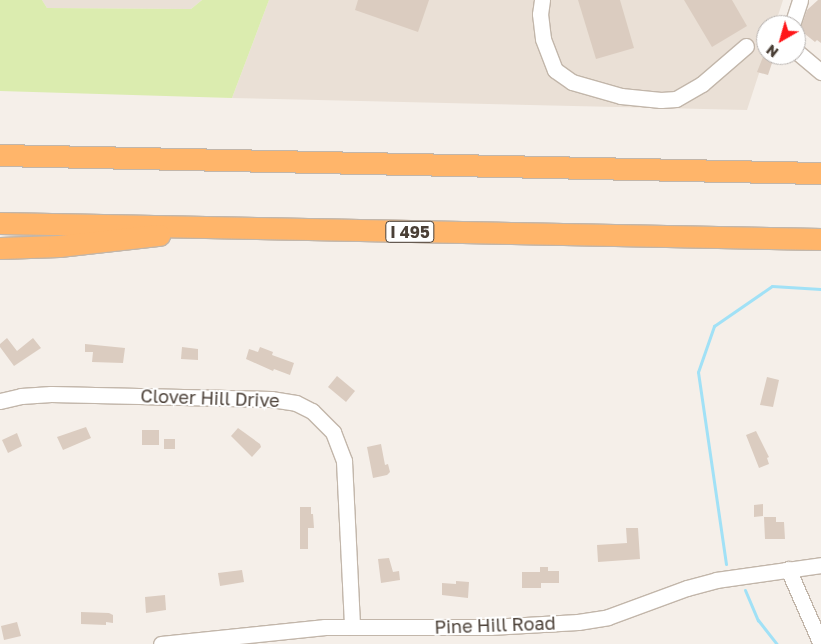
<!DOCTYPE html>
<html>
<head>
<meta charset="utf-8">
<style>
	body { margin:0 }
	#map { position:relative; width:821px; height:644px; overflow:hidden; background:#f5efe9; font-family:"Golos Text",sans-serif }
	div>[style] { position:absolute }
	.residential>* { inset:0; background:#eae0d6 }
	.green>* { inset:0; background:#dbecaf }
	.stream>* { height:3px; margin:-1.5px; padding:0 1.5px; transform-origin:1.5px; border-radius:1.5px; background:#a1e1f6 }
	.building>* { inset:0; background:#dbccc0 }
	.roads { filter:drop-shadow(1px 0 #c2b6aa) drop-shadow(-1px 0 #c2b6aa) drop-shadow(0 1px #c2b6aa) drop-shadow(0 -1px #c2b6aa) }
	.minor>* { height:15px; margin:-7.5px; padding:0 7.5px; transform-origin:7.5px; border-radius:7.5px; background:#fff }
	.highway>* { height:21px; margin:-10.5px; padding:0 10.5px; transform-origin:10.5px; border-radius:10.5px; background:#ffb56a }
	span { translate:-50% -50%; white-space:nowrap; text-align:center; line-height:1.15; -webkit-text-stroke:4px #fff; paint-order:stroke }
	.shield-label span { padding:1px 4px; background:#fff; border:1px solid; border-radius:4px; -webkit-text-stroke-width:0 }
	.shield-label { font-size:16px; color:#4a3f36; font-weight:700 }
	.street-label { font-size:18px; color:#4a3f36 }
	.north { position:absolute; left:756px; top:15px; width:50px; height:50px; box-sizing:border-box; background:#fff; border:1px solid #b7b2af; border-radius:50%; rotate:218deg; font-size:14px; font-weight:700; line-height:20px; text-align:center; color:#4a3f36 }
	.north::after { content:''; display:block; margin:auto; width:18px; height:22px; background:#ff1619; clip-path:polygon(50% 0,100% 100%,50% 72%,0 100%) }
</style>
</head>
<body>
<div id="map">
	<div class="residential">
		<i style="clip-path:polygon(42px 0,202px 0,191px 9px,47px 8px)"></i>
		<i style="clip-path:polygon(269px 0,783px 0,775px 25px,766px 25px,766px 52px,747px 110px,232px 98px)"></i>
	</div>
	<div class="green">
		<i style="clip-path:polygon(0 0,42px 0,47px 8px,191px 9px,202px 0,269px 0,232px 98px,0 91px)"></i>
	</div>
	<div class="stream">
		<i style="left:726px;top:564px;width:194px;rotate:-98.3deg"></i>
		<i style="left:698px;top:372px;width:49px;rotate:-70.8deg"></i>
		<i style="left:714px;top:326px;width:70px;rotate:-34.6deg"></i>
		<i style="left:772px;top:286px;width:49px;rotate:3.5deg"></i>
		<i style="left:745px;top:590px;width:33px;rotate:67deg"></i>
		<i style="left:758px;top:620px;width:31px;rotate:52deg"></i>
	</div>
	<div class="building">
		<i style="clip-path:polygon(358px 0,429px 0,418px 32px,355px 10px)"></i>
		<i style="clip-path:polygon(578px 0,620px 0,634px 48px,596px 59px)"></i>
		<i style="clip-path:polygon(684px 0,732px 0,747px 26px,712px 47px)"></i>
		<i style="clip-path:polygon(818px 0,821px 0,821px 43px,817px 40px,815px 42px,800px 30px,807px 10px)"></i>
		<i style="clip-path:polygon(763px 57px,773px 60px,768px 75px,757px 72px)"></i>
		<i style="clip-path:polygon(7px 338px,17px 351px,33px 338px,41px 348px,14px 366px,0 347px,0 344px)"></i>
		<i style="clip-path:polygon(85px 344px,125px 348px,123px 363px,92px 362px,93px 352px,85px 352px)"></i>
		<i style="clip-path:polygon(182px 347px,198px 349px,198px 360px,181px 359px)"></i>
		<i style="clip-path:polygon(260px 347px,273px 352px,272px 355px,294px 363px,290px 375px,274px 369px,273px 371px,246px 359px,249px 349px,258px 352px)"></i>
		<i style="clip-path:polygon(337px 376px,355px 391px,346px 402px,328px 387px)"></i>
		<i style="clip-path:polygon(767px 377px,779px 380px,773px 407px,760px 405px)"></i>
		<i style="clip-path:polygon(86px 427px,91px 438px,63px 450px,57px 437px)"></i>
		<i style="clip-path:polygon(238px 428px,260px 444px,261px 447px,252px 457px,231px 436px)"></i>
		<i style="clip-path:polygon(142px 430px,159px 430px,159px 445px,142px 445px)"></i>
		<i style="clip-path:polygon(756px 431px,769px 457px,767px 458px,769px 464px,759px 468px,746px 435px)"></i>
		<i style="clip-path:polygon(17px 433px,22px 446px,8px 453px,2px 440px)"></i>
		<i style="clip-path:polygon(164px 439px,175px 439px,175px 449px,164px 449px)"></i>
		<i style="clip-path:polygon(381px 444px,385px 465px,388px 464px,390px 472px,387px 475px,373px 478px,367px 447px)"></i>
		<i style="clip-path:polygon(763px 504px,763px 516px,754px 517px,754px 505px)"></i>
		<i style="clip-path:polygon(300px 507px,311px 507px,311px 514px,313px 514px,314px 528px,308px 528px,308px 549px,300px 549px)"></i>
		<i style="clip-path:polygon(764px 517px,776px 517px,776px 522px,784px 522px,785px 539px,765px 539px)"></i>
		<i style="clip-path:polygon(626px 528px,638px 528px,640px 559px,598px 562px,597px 545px,627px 543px)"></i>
		<i style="clip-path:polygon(389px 558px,393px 572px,399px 571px,400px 580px,381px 583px,378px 559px)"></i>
		<i style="clip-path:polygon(540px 567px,548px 567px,548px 571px,559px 571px,559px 583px,541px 583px,541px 588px,522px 588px,522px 572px,540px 572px)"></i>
		<i style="clip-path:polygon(242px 570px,244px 582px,220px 586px,218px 573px)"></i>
		<i style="clip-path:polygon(456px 581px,469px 582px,468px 598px,442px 595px,442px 583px,456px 584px)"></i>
		<i style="clip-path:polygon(165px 595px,166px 610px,146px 613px,145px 597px)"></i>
		<i style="clip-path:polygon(81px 612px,109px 613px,113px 615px,113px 623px,106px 622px,106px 625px,81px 624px)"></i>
		<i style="clip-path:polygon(17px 622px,21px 636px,4px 640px,1px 626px)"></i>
	</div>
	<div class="roads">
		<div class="minor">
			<i style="left:542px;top:0;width:14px;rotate:98deg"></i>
			<i style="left:540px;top:14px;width:25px;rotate:83deg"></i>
			<i style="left:543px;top:39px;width:33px;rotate:69deg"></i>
			<i style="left:555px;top:70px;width:21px;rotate:35deg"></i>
			<i style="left:572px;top:82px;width:51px;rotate:15.9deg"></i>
			<i style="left:621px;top:96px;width:40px;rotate:5.7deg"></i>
			<i style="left:661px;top:100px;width:15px;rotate:-4deg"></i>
			<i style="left:676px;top:99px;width:30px;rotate:-30deg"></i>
			<i style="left:702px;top:84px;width:58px;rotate:-40.8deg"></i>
			<i style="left:792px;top:25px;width:26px;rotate:-72deg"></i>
			<i style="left:796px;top:51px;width:33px;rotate:40deg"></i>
			<i style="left:0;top:401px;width:22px;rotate:-13deg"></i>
			<i style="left:21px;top:396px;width:30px;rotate:-4deg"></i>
			<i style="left:51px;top:394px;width:220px;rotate:1.3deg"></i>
			<i style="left:271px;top:399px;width:25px;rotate:9deg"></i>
			<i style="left:296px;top:403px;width:18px;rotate:27deg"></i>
			<i style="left:312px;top:411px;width:30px;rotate:45deg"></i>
			<i style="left:333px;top:432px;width:31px;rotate:69deg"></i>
			<i style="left:344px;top:461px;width:166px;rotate:87.2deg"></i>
			<i style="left:788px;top:569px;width:82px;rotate:66.3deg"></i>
			<i style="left:161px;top:644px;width:165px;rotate:-5.9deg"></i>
			<i style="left:325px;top:627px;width:165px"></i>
			<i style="left:490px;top:627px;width:88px;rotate:-3.3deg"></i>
			<i style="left:578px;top:622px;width:30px;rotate:-9deg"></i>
			<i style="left:608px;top:617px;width:84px;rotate:-20.2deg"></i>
			<i style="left:687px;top:588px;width:30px;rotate:-15deg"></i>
			<i style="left:716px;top:580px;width:106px;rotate:-8.1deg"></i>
		</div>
		<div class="highway">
			<i style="left:0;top:155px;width:821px;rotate:1.26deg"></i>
			<i style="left:0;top:223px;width:821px;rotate:1.12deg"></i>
			<i style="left:0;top:248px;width:59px;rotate:-1.9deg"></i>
			<i style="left:59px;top:246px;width:101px;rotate:-6.3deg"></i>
		</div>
	</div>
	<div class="shield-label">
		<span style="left:410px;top:232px">I 495</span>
	</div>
	<div class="street-label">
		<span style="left:210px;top:398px;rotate:2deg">Clover Hill Drive</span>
		<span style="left:495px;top:625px;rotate:-2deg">Pine Hill Road</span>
	</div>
	<div class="north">N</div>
</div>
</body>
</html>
